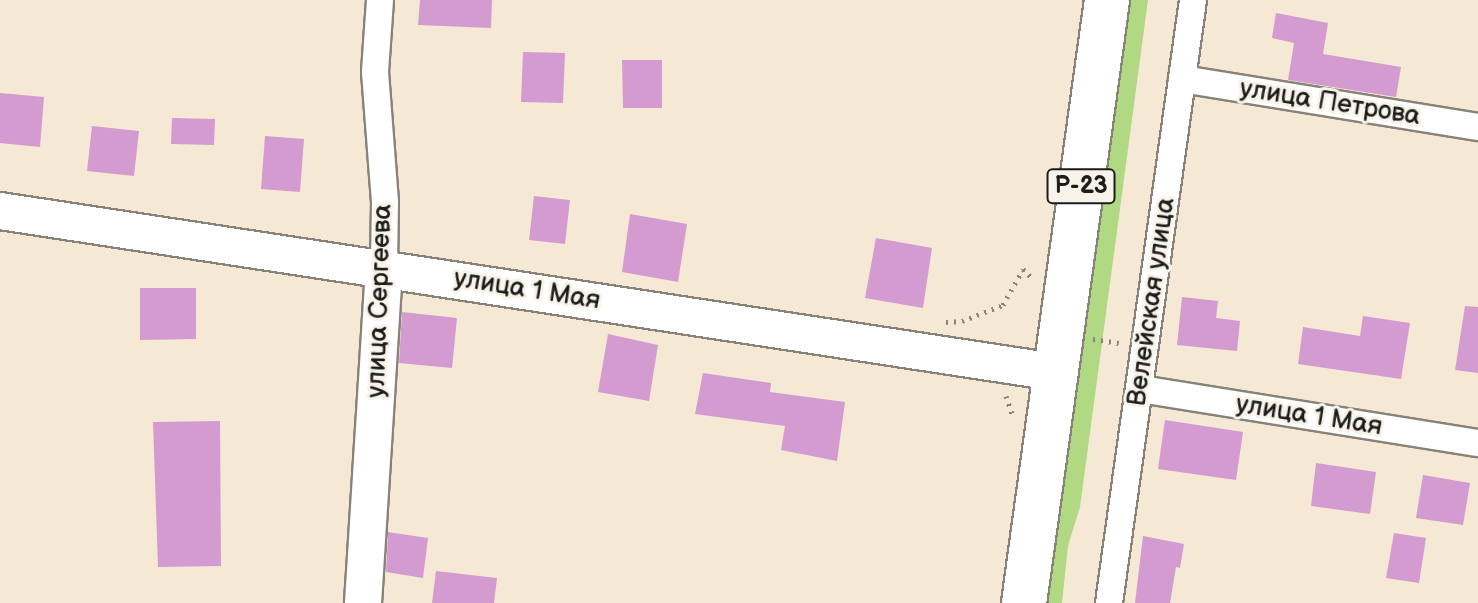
<!DOCTYPE html>
<html>
<head>
<meta charset="utf-8">
<style>
	body { margin:0 }
	#map { position:relative; width:1478px; height:603px; overflow:hidden; background:#f5e8d5; font-family:"Balsamiq Sans",sans-serif }
	div>[style] { position:absolute }
	.green>* { inset:0; background:#b1d983 }
	.building>* { inset:0; background:#d39bd0 }
	.path>* { height:5px; margin-top:-2.5px; transform-origin:0; background:repeating-linear-gradient(90deg,#888278 0 2px,transparent 0 8px) }
	.roads { filter:drop-shadow(2px 0 #888278) drop-shadow(-2px 0 #888278) drop-shadow(0 2px #888278) drop-shadow(0 -2px #888278) }
	.minor>* { height:26px; margin:-13px; padding:0 13px; transform-origin:13px; border-radius:13px; background:#fff }
	.secondary>* { height:36px; margin:-18px; padding:0 18px; transform-origin:18px; border-radius:18px; background:#fff }
	.trunk>* { height:44px; margin:-22px; padding:0 22px; transform-origin:22px; border-radius:22px; background:#fff }
	span { translate:-50% -50%; white-space:nowrap; text-align:center; line-height:1.15; -webkit-text-stroke:6px #f7f3e8; paint-order:stroke }
	.shield-label span { padding:2px 6px; background:#f7f3e8; border:2px solid; border-radius:6px; -webkit-text-stroke-width:0 }
	.shield-label { font-size:24px; color:#1c1c1c; font-weight:700 }
	.street-label { font-size:26px; color:#1c1c1c }
</style>
</head>
<body>
<div id="map">
	<div class="green">
		<i style="clip-path:polygon(1131px 0,1148px 0,1080px 507px,1068px 546px,1062px 603px,1047px 603px)"></i>
	</div>
	<div class="building">
		<i style="clip-path:polygon(420px 0,492px 0,491px 28px,418px 25px)"></i>
		<i style="clip-path:polygon(1276px 13px,1328px 23px,1323px 54px,1401px 67px,1396px 97px,1288px 80px,1294px 43px,1272px 38px)"></i>
		<i style="clip-path:polygon(523px 52px,565px 53px,563px 103px,521px 102px)"></i>
		<i style="clip-path:polygon(622px 60px,662px 60px,662px 108px,623px 108px)"></i>
		<i style="clip-path:polygon(0 93px,44px 97px,40px 147px,0 143px)"></i>
		<i style="clip-path:polygon(172px 118px,215px 119px,214px 145px,171px 144px)"></i>
		<i style="clip-path:polygon(92px 126px,139px 131px,134px 176px,87px 171px)"></i>
		<i style="clip-path:polygon(265px 136px,304px 139px,300px 192px,261px 189px)"></i>
		<i style="clip-path:polygon(534px 196px,570px 200px,565px 244px,529px 240px)"></i>
		<i style="clip-path:polygon(630px 214px,687px 224px,678px 282px,622px 272px)"></i>
		<i style="clip-path:polygon(876px 238px,932px 248px,923px 308px,865px 298px)"></i>
		<i style="clip-path:polygon(140px 288px,196px 288px,196px 339px,140px 340px)"></i>
		<i style="clip-path:polygon(1182px 297px,1218px 301px,1216px 318px,1240px 321px,1237px 351px,1177px 345px)"></i>
		<i style="clip-path:polygon(1465px 306px,1478px 307px,1478px 373px,1455px 370px)"></i>
		<i style="clip-path:polygon(402px 312px,457px 318px,452px 368px,399px 363px)"></i>
		<i style="clip-path:polygon(1363px 316px,1410px 323px,1401px 379px,1298px 364px,1303px 327px,1360px 336px)"></i>
		<i style="clip-path:polygon(608px 334px,658px 345px,649px 401px,598px 392px)"></i>
		<i style="clip-path:polygon(703px 373px,771px 383px,770px 392px,845px 402px,837px 461px,781px 450px,785px 426px,695px 414px)"></i>
		<i style="clip-path:polygon(1165px 420px,1243px 432px,1236px 480px,1158px 469px)"></i>
		<i style="clip-path:polygon(220px 421px,221px 566px,158px 567px,153px 422px)"></i>
		<i style="clip-path:polygon(1316px 463px,1376px 472px,1370px 514px,1311px 506px)"></i>
		<i style="clip-path:polygon(1423px 475px,1470px 483px,1463px 525px,1416px 518px)"></i>
		<i style="clip-path:polygon(388px 532px,428px 538px,423px 578px,386px 572px)"></i>
		<i style="clip-path:polygon(1394px 533px,1426px 538px,1419px 583px,1386px 578px)"></i>
		<i style="clip-path:polygon(1143px 536px,1184px 544px,1180px 568px,1176px 567px,1170px 603px,1135px 603px)"></i>
		<i style="clip-path:polygon(436px 571px,497px 578px,494px 603px,432px 603px)"></i>
	</div>
	<div class="path">
		<i style="left:946px;top:322px;width:16px;rotate:-4deg"></i>
		<i style="left:962px;top:321px;width:44px;rotate:-21.3deg"></i>
		<i style="left:1003px;top:305px;width:41px;rotate:-60.9deg"></i>
		<i style="left:1023px;top:269px;width:14px;rotate:45deg"></i>
		<i style="left:1093px;top:339px;width:26px;rotate:9deg"></i>
		<i style="left:1006px;top:396px;width:21px;rotate:71deg"></i>
	</div>
	<div class="roads">
		<div class="minor">
			<i style="left:380px;top:0;width:72px;rotate:94deg"></i>
			<i style="left:375px;top:72px;width:130px;rotate:85.6deg"></i>
			<i style="left:385px;top:202px;width:65px;rotate:90.9deg"></i>
			<i style="left:1182px;top:79px;width:300px;rotate:9.2deg"></i>
			<i style="left:1140px;top:389px;width:342px;rotate:9.1deg"></i>
			<i style="left:1109px;top:603px;width:609px;rotate:-82.07deg"></i>
		</div>
		<div class="secondary">
			<i style="left:0;top:211px;width:1066px;rotate:8.68deg"></i>
			<i style="left:363px;top:603px;width:337px;rotate:-86.4deg"></i>
		</div>
		<div class="trunk">
			<i style="left:1024px;top:603px;width:609px;rotate:-82.16deg"></i>
		</div>
	</div>
	<div class="shield-label">
		<span style="left:1081px;top:186px">Р-23</span>
	</div>
	<div class="street-label">
		<span style="left:1330px;top:103px;rotate:9deg">улица Петрова</span>
		<span style="left:527px;top:290px;rotate:9deg">улица 1 Мая</span>
		<span style="left:380px;top:301px;rotate:-88deg">улица Сергеева</span>
		<span style="left:1152px;top:302px;rotate:-82deg">Велейская улица</span>
		<span style="left:1309px;top:416px;rotate:9deg">улица 1 Мая</span>
	</div>
</div>
</body>
</html>
